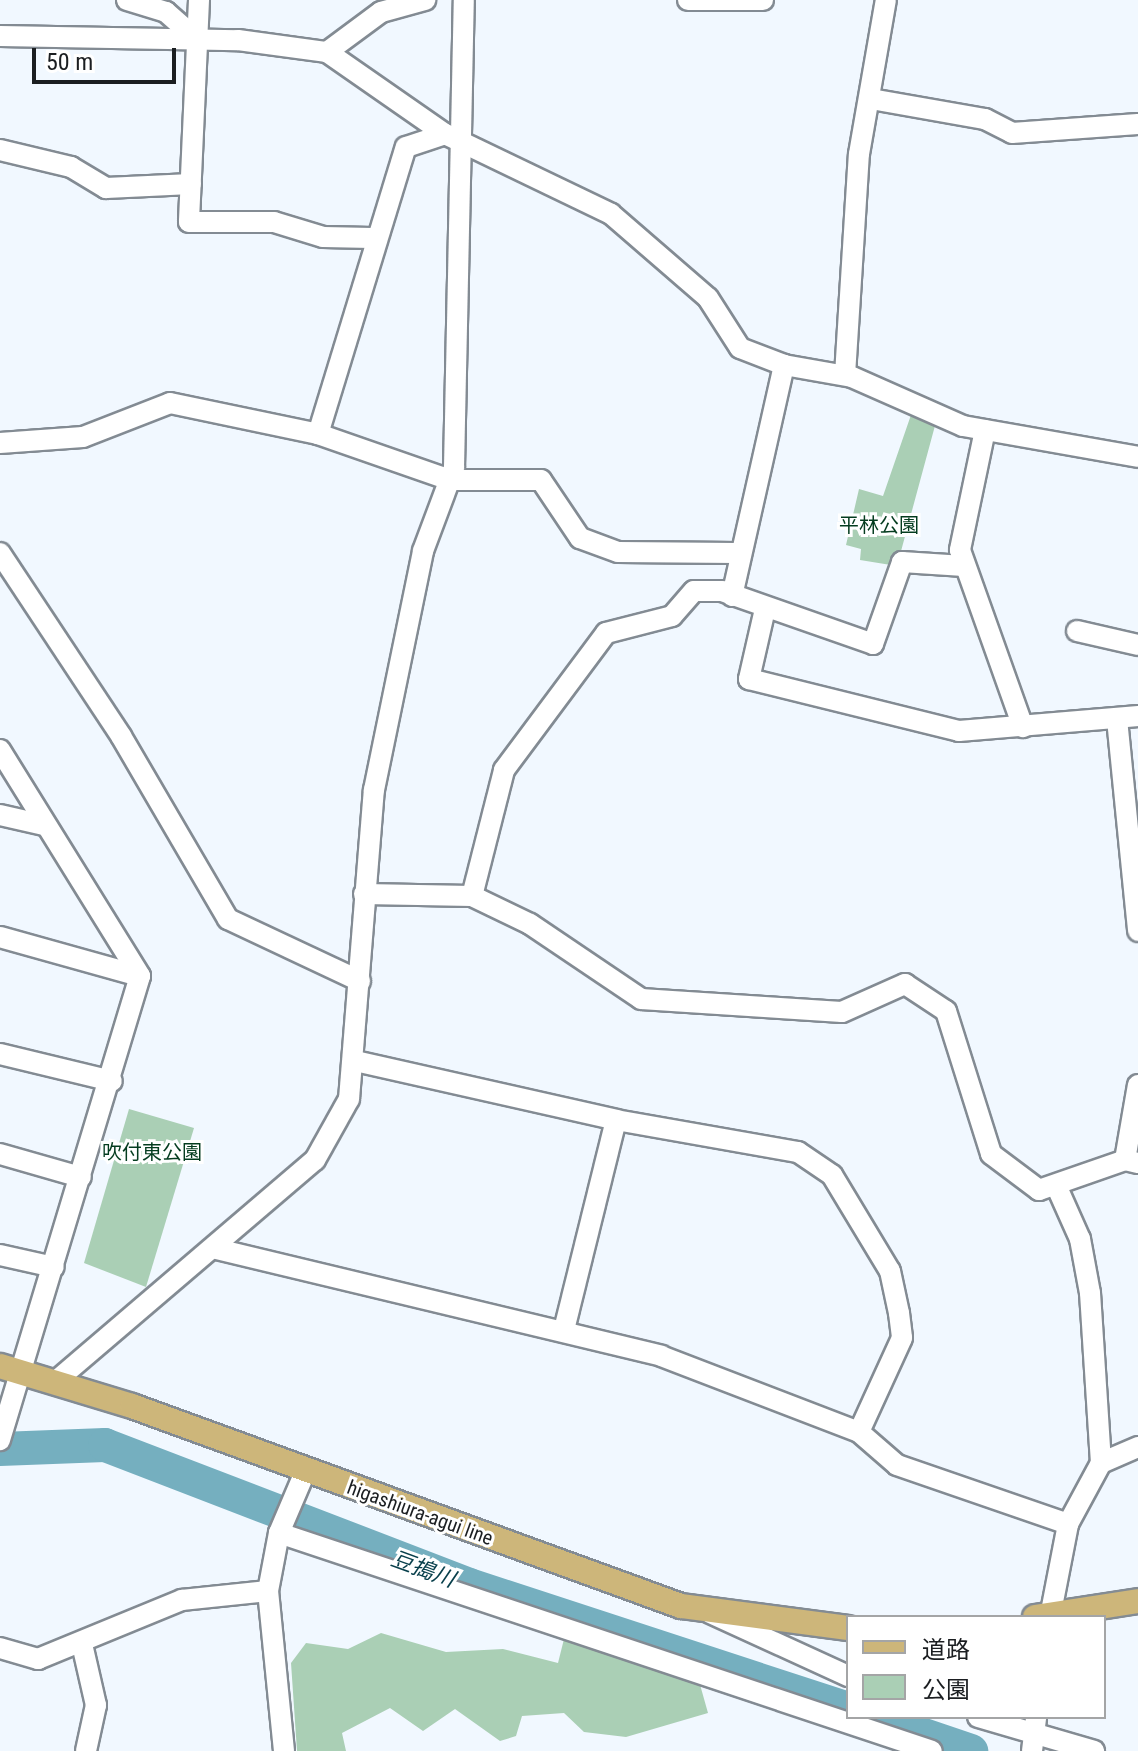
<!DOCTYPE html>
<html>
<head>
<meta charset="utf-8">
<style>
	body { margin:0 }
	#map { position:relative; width:1138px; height:1751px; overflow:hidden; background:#f1f8ff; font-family:"Roboto Condensed","Noto Sans JP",sans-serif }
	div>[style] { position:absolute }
	.green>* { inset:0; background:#aacfb5 }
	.river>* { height:34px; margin:-17px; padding:0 17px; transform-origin:17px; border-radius:17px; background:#75afbf }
	.roads { filter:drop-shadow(2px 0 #838b93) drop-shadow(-2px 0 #838b93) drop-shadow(0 2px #838b93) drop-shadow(0 -2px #838b93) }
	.minor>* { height:20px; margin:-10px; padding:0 10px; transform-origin:10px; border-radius:10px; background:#fff }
	.major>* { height:24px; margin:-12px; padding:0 12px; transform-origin:12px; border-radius:12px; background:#cdb67a }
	span { translate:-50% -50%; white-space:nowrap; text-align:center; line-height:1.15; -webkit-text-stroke:6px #fff; paint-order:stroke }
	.park-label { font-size:20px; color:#043c1f }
	.street-label { font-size:20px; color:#1b1e21 }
	.water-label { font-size:22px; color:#09404c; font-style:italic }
	.legend { position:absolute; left:846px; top:1615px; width:260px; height:104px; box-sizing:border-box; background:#fff; border:2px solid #a4a5a6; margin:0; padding:10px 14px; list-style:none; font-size:24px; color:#1b1e21 }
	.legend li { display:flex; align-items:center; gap:16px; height:40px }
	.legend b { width:40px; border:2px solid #a4a5a6 }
	.scale { position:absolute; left:32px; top:48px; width:144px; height:36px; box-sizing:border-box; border:4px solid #1b1e21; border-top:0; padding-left:10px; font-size:24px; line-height:28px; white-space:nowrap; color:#1b1e21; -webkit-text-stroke:6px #fff; paint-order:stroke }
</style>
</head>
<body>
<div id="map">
	<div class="green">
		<i style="clip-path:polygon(912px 412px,936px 422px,897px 566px,860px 560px,861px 549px,846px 545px,859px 489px,883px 496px)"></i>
		<i style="clip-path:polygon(129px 1109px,194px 1128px,146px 1287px,84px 1263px)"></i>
		<i style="clip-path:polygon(381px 1633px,446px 1652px,503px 1649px,558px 1663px,564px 1639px,699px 1681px,708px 1713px,626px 1737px,584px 1732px,564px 1713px,522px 1716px,516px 1736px,500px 1741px,455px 1709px,423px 1731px,390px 1708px,342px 1733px,346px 1751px,297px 1751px,291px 1663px,306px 1643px,348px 1649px)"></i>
	</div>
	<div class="river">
		<i style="left:0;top:1449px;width:105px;rotate:-2.2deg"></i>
		<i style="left:105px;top:1445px;width:390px;rotate:21deg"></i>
		<i style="left:469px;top:1585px;width:399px;rotate:18.1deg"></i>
		<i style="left:871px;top:1717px;width:106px;rotate:18.8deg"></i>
	</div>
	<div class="roads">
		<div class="minor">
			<i style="left:127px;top:0;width:41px;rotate:17.1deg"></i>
			<i style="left:166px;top:12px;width:44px;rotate:41.3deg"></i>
			<i style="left:199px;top:0;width:222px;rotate:92.6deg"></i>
			<i style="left:189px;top:222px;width:85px"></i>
			<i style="left:274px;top:222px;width:51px;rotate:17deg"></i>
			<i style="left:323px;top:237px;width:49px;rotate:1.2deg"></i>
			<i style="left:688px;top:0;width:75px"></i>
			<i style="left:0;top:36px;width:238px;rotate:1deg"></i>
			<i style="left:238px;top:40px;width:90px;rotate:7.7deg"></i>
			<i style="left:327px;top:52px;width:144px;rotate:34.8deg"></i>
			<i style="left:445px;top:134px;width:184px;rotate:25.7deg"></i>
			<i style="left:611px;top:214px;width:128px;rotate:40.9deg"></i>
			<i style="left:708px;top:298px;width:59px;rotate:57.4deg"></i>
			<i style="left:740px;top:348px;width:47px;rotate:21.1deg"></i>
			<i style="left:784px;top:365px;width:69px;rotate:10deg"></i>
			<i style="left:852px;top:377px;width:121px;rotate:23.8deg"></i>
			<i style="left:963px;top:426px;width:178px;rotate:10deg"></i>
			<i style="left:327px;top:52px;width:67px;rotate:-36.5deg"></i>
			<i style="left:381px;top:12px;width:46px;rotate:-15.3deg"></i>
			<i style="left:871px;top:99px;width:116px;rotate:10deg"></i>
			<i style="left:985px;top:119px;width:30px;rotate:27deg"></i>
			<i style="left:1012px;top:133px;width:126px;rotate:-4.1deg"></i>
			<i style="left:0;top:150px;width:73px;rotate:13.5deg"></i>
			<i style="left:71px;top:167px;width:41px;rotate:31deg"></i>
			<i style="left:106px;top:188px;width:85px;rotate:-2.7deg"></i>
			<i style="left:845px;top:375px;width:221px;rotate:-86.4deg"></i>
			<i style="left:859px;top:154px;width:156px;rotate:-80.1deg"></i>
			<i style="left:985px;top:430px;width:123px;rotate:101.8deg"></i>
			<i style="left:960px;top:550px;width:188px;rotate:70.4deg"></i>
			<i style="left:318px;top:434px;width:300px;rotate:-73deg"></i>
			<i style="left:406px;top:147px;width:41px;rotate:-18.4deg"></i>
			<i style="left:0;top:443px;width:83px;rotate:-4.1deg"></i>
			<i style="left:83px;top:437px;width:93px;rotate:-21.3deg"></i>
			<i style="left:170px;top:403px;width:151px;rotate:11.8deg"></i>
			<i style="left:318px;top:434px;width:140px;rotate:19.2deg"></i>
			<i style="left:450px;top:480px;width:91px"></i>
			<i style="left:541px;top:480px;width:70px;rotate:56.1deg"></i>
			<i style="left:580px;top:538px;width:40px;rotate:20.2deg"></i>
			<i style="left:618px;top:552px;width:118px;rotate:0.5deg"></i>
			<i style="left:0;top:553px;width:219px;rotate:56.5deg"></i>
			<i style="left:121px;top:736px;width:212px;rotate:59.7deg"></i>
			<i style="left:228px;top:919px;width:146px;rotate:25.2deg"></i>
			<i style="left:732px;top:596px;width:237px;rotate:-77.3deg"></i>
			<i style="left:765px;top:609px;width:72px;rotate:102.9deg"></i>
			<i style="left:749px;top:679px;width:216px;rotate:13.9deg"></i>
			<i style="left:959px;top:731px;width:180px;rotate:-4.8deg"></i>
			<i style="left:1077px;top:631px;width:63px;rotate:12.9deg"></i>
			<i style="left:1117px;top:719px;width:213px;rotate:84.3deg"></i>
			<i style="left:0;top:750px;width:266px;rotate:58.2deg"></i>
			<i style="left:140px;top:976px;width:485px;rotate:106.8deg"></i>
			<i style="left:0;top:815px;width:45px;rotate:12.8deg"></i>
			<i style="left:364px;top:894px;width:108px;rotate:1.1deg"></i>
			<i style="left:472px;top:896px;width:64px;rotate:25.8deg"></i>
			<i style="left:530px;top:924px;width:134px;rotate:34deg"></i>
			<i style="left:641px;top:999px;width:201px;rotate:3.7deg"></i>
			<i style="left:842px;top:1012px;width:69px;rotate:-24deg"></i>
			<i style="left:905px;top:984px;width:49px;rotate:33.4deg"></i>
			<i style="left:946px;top:1011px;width:150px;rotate:72.5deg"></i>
			<i style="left:991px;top:1154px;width:60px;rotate:36.9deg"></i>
			<i style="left:1039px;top:1190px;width:91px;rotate:-19.2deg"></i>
			<i style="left:1125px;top:1160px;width:13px;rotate:13deg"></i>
			<i style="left:472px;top:896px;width:130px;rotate:-75.7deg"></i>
			<i style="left:504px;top:770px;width:171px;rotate:-53.3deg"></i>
			<i style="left:606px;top:633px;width:68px;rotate:-14.4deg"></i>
			<i style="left:672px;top:616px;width:33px;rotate:-49deg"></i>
			<i style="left:694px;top:591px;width:28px"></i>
			<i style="left:722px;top:591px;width:160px;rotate:19.3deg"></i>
			<i style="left:873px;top:644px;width:87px;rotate:-70.5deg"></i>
			<i style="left:902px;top:562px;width:62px;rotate:3.7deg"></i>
			<i style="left:0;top:937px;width:145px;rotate:15.6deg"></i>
			<i style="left:0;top:1054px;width:115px;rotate:13.6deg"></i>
			<i style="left:355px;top:1061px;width:268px;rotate:12.7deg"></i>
			<i style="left:616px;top:1120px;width:185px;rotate:10deg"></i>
			<i style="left:798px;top:1152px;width:41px;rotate:34.1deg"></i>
			<i style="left:832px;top:1175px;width:112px;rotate:58.9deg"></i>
			<i style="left:890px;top:1271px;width:43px;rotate:77.9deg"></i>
			<i style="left:899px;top:1313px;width:25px;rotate:83deg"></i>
			<i style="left:902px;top:1338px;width:103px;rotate:114.6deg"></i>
			<i style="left:0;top:1154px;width:84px;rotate:15.9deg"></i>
			<i style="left:1125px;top:1160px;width:76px;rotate:-80.2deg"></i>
			<i style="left:217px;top:1249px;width:457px;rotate:13.5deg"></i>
			<i style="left:661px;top:1356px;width:212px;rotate:21deg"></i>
			<i style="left:859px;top:1432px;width:50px;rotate:41deg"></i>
			<i style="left:897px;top:1465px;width:181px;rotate:19deg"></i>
			<i style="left:0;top:1255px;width:55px;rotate:12.5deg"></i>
			<i style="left:564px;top:1330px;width:216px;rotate:-76.1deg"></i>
			<i style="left:56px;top:1381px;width:340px;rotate:-40.5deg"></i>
			<i style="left:315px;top:1160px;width:70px;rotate:-60.9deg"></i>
			<i style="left:349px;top:1099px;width:310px;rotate:-85.4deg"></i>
			<i style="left:374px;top:790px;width:244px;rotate:-78.4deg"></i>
			<i style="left:423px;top:551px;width:89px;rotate:-69.5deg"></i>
			<i style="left:454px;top:468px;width:468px;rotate:-88.8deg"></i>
			<i style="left:1101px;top:1463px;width:40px;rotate:-23.4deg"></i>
			<i style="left:279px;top:1533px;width:688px;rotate:18.46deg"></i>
			<i style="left:710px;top:1613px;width:152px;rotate:24.5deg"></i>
			<i style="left:1050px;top:1617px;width:95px;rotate:-79deg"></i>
			<i style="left:1068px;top:1524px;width:69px;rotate:-61.6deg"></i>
			<i style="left:1101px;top:1463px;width:170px;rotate:-93.7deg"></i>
			<i style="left:1090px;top:1293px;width:55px;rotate:-100.5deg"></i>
			<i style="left:1080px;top:1239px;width:59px;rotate:-114deg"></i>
			<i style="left:82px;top:1644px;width:63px;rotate:77.1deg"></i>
			<i style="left:96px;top:1705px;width:47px;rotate:102.3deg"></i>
			<i style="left:0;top:1648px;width:40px;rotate:16deg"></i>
			<i style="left:38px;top:1659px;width:156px;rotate:-22.3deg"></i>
			<i style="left:182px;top:1600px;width:86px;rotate:-6deg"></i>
			<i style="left:978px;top:1717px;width:121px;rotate:16.3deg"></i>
			<i style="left:284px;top:1751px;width:161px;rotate:-95.7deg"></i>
			<i style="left:268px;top:1591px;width:59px;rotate:-79.3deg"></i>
			<i style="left:279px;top:1533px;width:66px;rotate:-66.9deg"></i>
			<i style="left:1032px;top:1751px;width:34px;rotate:-83deg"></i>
		</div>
		<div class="major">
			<i style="left:0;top:1366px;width:138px;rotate:16.9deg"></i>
			<i style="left:132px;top:1406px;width:584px;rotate:20.02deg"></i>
			<i style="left:681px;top:1606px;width:168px;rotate:7.5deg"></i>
			<i style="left:1035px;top:1617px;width:104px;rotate:-8.8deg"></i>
		</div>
	</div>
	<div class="park-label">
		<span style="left:879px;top:525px">平林公園</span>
		<span style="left:152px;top:1152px">吹付東公園</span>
	</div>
	<div class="street-label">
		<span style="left:420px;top:1513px;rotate:20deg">higashiura-agui line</span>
	</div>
	<div class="water-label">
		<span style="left:423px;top:1569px;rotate:20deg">豆搗川</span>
	</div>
	<ul class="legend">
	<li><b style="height:10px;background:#cdb67a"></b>道路</li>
	<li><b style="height:22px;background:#aacfb5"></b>公園</li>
	</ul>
	<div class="scale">50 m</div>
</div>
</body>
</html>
